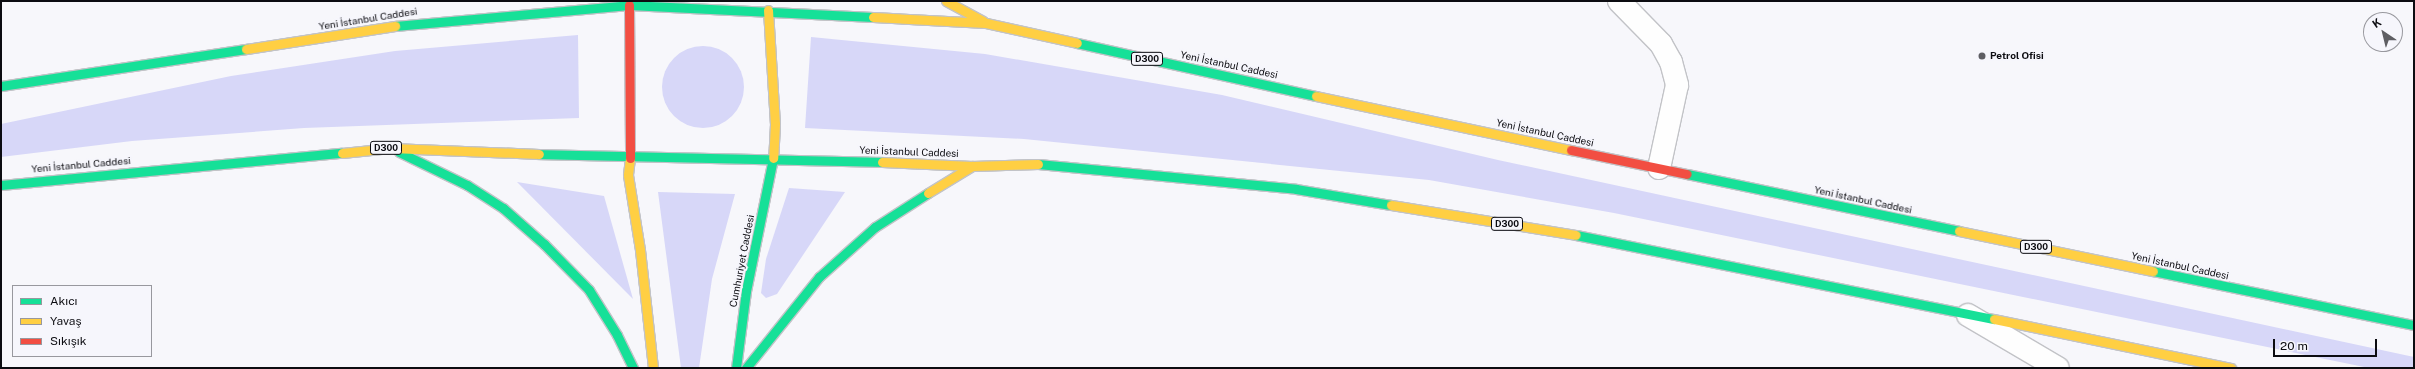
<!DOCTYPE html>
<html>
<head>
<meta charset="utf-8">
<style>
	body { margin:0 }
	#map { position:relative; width:2415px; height:369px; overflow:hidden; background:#f7f7fb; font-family:"Public Sans",sans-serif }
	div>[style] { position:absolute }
	.green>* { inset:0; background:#d7d7f8 }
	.round { border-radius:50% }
	.roads { filter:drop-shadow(1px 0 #c2c3c7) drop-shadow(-1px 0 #c2c3c7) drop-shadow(0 1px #c2c3c7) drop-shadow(0 -1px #c2c3c7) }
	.street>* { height:22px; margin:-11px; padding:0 11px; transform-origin:11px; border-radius:11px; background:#fefefe }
	.fast>* { height:9px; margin:-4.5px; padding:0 4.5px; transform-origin:4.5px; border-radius:4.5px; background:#16e098 }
	.slow>* { height:9px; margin:-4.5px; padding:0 4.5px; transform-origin:4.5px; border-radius:4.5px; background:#ffcf43 }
	.jam>* { height:9px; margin:-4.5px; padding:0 4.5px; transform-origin:4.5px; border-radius:4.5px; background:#f24e42 }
	.dots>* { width:11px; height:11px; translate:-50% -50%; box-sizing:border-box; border:2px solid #f6f6fc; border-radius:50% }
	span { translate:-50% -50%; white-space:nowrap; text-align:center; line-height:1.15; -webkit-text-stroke:4px #f6f6fc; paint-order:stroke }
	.shield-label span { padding:1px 3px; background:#f6f6fc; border:1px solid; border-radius:3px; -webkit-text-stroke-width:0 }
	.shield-label { font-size:9px; color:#0c0c11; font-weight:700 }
	.street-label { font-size:10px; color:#0c0c11 }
	.poi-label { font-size:10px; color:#0c0c11; font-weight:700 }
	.left { translate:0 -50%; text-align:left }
	.frame { position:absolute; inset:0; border:2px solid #0c0c11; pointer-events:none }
	.legend { position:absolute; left:12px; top:285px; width:140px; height:72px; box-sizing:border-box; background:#f6f6fc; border:1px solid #98989e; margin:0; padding:5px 7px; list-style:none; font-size:12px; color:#0c0c11 }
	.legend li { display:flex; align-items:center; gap:8px; height:20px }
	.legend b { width:20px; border:1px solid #98989e }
	.north { position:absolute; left:2363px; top:12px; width:40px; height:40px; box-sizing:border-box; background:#f6f6fc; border:1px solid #98989e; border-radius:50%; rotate:325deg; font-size:11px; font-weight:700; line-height:16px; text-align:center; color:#0c0c11 }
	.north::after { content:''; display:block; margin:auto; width:14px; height:18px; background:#5e5e63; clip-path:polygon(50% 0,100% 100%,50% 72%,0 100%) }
	.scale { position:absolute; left:2273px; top:339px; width:104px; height:18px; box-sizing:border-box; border:2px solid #0c0c11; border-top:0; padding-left:5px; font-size:12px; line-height:14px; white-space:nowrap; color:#0c0c11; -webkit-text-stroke:3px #f6f6fc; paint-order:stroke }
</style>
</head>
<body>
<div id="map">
	<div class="green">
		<i style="clip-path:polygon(578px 35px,579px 118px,304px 128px,132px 141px,1px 157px,1px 124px,231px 76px,395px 51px)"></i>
		<i style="clip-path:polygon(811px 37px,985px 54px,1222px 95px,1498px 160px,2414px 357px,2414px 368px,2369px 368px,1614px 213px,1429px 180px,1024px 139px,805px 128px)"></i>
		<i class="round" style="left:662px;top:46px;width:82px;height:82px"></i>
		<i style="clip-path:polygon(517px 182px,604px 196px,633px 299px)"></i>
		<i style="clip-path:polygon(789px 188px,845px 192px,777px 294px,766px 298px,761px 293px,766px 259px)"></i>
		<i style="clip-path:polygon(658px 192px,735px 194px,712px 279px,699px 368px,681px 368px)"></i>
	</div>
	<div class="roads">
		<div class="street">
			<i style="left:1619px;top:1px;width:60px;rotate:45.7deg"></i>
			<i style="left:1661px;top:44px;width:21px;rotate:61deg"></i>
			<i style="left:1671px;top:62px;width:24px;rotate:75deg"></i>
			<i style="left:1677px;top:85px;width:85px;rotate:102.2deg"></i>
			<i style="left:1968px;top:315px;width:104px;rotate:30.5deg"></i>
		</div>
		<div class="fast">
			<i style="left:395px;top:26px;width:235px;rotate:-5.1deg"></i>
			<i style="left:629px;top:5px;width:244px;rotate:2.8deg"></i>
			<i style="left:1077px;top:43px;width:245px;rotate:12.5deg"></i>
			<i style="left:1px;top:86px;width:248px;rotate:-8.6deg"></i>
			<i style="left:399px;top:152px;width:76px;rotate:25.9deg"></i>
			<i style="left:467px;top:185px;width:43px;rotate:32.6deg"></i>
			<i style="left:503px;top:208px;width:55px;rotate:41.3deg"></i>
			<i style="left:544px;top:244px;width:64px;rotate:45.6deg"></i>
			<i style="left:589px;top:290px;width:53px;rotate:58.1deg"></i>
			<i style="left:617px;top:335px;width:37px;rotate:64deg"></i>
			<i style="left:539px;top:154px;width:343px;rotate:1.3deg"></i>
			<i style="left:1038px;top:164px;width:259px;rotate:5.5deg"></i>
			<i style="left:1296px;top:189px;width:96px;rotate:9.6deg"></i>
			<i style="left:1687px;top:174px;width:278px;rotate:11.8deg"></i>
			<i style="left:1px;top:185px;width:342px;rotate:-5.4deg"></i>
			<i style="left:1576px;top:235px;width:426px;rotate:11.4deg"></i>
			<i style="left:2153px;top:271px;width:267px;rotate:11.7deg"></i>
			<i style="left:736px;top:368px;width:78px;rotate:-82.6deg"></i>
			<i style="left:746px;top:291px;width:136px;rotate:-78.5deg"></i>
			<i style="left:746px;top:368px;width:117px;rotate:-51.3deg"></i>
			<i style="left:819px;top:277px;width:75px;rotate:-41.8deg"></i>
			<i style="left:875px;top:227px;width:63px;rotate:-32.7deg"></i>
		</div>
		<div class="slow">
			<i style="left:946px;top:1px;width:42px;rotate:28.4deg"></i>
			<i style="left:768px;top:10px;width:114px;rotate:86.5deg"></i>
			<i style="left:775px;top:124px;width:34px;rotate:93deg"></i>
			<i style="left:873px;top:17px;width:113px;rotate:3deg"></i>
			<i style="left:986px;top:23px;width:93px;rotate:12.4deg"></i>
			<i style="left:246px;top:49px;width:151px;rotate:-8.8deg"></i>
			<i style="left:1316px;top:96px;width:261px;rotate:12deg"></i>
			<i style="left:342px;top:153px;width:49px;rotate:-5.8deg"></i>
			<i style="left:391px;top:148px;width:148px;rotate:2.3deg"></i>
			<i style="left:630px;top:158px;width:17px;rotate:97deg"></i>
			<i style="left:628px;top:175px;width:76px;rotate:80.9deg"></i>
			<i style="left:640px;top:250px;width:119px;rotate:83.7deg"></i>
			<i style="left:882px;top:162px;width:90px;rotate:2.5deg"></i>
			<i style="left:972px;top:166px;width:66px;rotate:-1.7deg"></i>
			<i style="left:928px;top:193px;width:52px;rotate:-31.5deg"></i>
			<i style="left:1391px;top:205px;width:187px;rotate:9.2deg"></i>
			<i style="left:1959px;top:231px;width:198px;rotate:11.7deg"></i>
			<i style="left:1994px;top:319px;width:242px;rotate:11.7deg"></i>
		</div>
		<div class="jam">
			<i style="left:629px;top:5px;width:153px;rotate:89.6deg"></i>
			<i style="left:1571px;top:150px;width:118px;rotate:11.7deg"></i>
		</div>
	</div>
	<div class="dots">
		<i style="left:1982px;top:56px;background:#5e5e63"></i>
	</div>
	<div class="shield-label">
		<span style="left:1147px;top:59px">D300</span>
		<span style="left:386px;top:148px">D300</span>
		<span style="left:1507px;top:224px">D300</span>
		<span style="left:2036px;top:247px">D300</span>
	</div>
	<div class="street-label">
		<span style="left:368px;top:19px;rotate:-9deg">Yeni İstanbul Caddesi</span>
		<span style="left:1229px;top:65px;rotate:12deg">Yeni İstanbul Caddesi</span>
		<span style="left:1545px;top:133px;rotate:12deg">Yeni İstanbul Caddesi</span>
		<span style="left:909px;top:152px;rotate:2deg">Yeni İstanbul Caddesi</span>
		<span style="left:81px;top:165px;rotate:-5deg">Yeni İstanbul Caddesi</span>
		<span style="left:1863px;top:200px;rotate:12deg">Yeni İstanbul Caddesi</span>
		<span style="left:742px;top:261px;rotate:-79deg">Cumhuriyet Caddesi</span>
		<span style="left:2180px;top:266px;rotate:12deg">Yeni İstanbul Caddesi</span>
	</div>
	<div class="poi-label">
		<span class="left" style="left:1990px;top:56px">Petrol Ofisi</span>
	</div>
	<div class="frame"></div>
	<ul class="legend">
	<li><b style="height:5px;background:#16e098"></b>Akıcı</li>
	<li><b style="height:5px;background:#ffcf43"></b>Yavaş</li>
	<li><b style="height:5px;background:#f24e42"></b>Sıkışık</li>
	</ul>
	<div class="north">K</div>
	<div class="scale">20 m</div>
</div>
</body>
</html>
